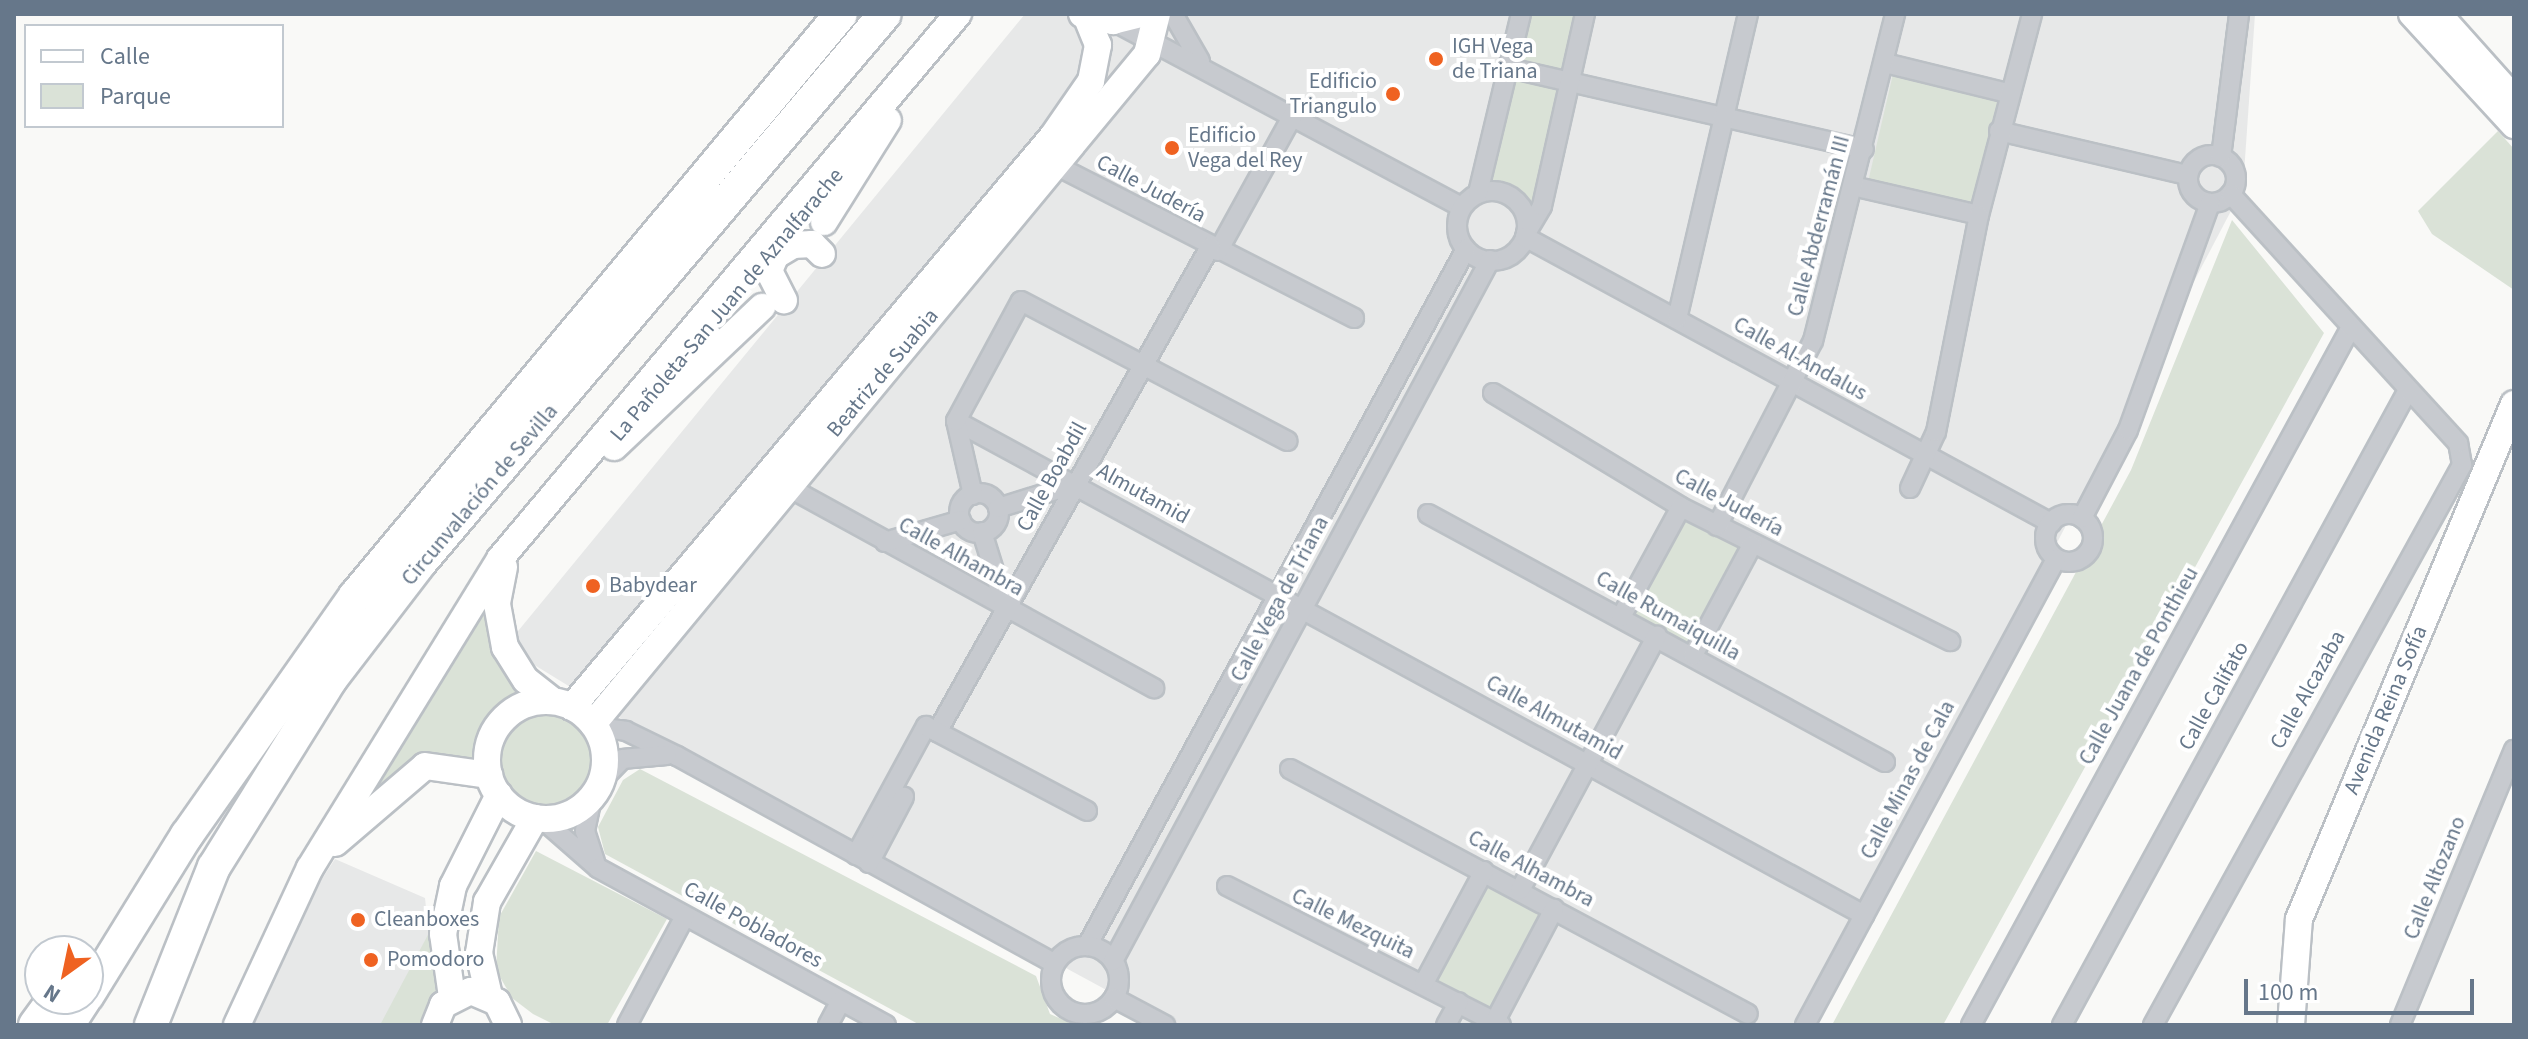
<!DOCTYPE html>
<html>
<head>
<meta charset="utf-8">
<style>
	body { margin:0 }
	#map { position:relative; width:2528px; height:1039px; overflow:hidden; background:#f9f9f7; font-family:"Source Sans 3",sans-serif }
	div>[style] { position:absolute }
	.built>* { inset:0; background:#e7e8e8 }
	.green>* { inset:0; background:#dae2d7 }
	.round { border-radius:50% }
	.roads { filter:drop-shadow(2px 0 #bbc0c5) drop-shadow(-2px 0 #bbc0c5) drop-shadow(0 2px #bbc0c5) drop-shadow(0 -2px #bbc0c5) }
	.street>* { height:18px; margin:-9px; padding:0 9px; transform-origin:9px; border-radius:9px; background:#c7cacf }
	.street>.ring { margin:-9px; padding:0; box-sizing:content-box; background:none; border:18px solid #c7cacf; border-radius:50% }
	.secondary>* { height:26px; margin:-13px; padding:0 13px; transform-origin:13px; border-radius:13px; background:#fff }
	.secondary>.ring { margin:-13px; padding:0; box-sizing:content-box; background:none; border:26px solid #fff; border-radius:50% }
	.highway>* { height:32px; margin:-16px; padding:0 16px; transform-origin:16px; border-radius:16px; background:#fff }
	.dots>* { width:22px; height:22px; translate:-50% -50%; box-sizing:border-box; border:4px solid #fff; border-radius:50% }
	span { translate:-50% -50%; white-space:nowrap; text-align:center; line-height:1.15; -webkit-text-stroke:8px #fff; paint-order:stroke }
	.poi-label { font-size:22px; color:#66778a }
	.left { translate:0 -50%; text-align:left }
	.right { translate:-100% -50%; text-align:right }
	.street-label { font-size:22px; color:#66778a }
	.frame { position:absolute; inset:0; border:16px solid #66778a; pointer-events:none }
	.legend { position:absolute; left:24px; top:24px; width:260px; height:104px; box-sizing:border-box; background:#fff; border:2px solid #c2c9d0; margin:0; padding:10px 14px; list-style:none; font-size:24px; color:#66778a }
	.legend li { display:flex; align-items:center; gap:16px; height:40px }
	.legend b { width:40px; border:2px solid #c2c9d0 }
	.north { position:absolute; left:24px; top:935px; width:80px; height:80px; box-sizing:border-box; background:#fff; border:2px solid #c2c9d0; border-radius:50%; rotate:213deg; font-size:22px; font-weight:700; line-height:32px; text-align:center; color:#66778a }
	.north::after { content:''; display:block; margin:auto; width:28px; height:36px; background:#ef6221; clip-path:polygon(50% 0,100% 100%,50% 72%,0 100%) }
	.scale { position:absolute; left:2244px; top:979px; width:230px; height:36px; box-sizing:border-box; border:4px solid #66778a; border-top:0; padding-left:10px; font-size:24px; line-height:28px; white-space:nowrap; color:#66778a; -webkit-text-stroke:6px #fff; paint-order:stroke }
</style>
</head>
<body>
<div id="map">
	<div class="built">
		<i style="clip-path:polygon(1025px 14px,2255px 14px,2243px 188px,1804px 1025px,1171px 1025px,738px 790px,505px 647px)"></i>
		<i style="clip-path:polygon(335px 859px,425px 898px,438px 1025px,250px 1025px,301px 911px)"></i>
	</div>
	<div class="green">
		<i style="clip-path:polygon(1529px 14px,1576px 14px,1563px 72px,1519px 62px)"></i>
		<i style="clip-path:polygon(1893px 74px,1998px 99px,1973px 207px,1868px 182px)"></i>
		<i style="clip-path:polygon(1515px 76px,1559px 86px,1535px 204px,1515px 186px,1492px 182px)"></i>
		<i style="clip-path:polygon(2498px 131px,2514px 149px,2514px 290px,2432px 234px,2418px 211px)"></i>
		<i style="clip-path:polygon(2232px 220px,2324px 333px,1943px 1025px,1832px 1025px,2131px 470px)"></i>
		<i style="clip-path:polygon(1685px 513px,1746px 546px,1691px 649px,1630px 616px)"></i>
		<i style="clip-path:polygon(488px 597px,529px 695px,496px 713px,474px 763px,422px 759px,338px 833px)"></i>
		<i class="round" style="left:501px;top:715px;width:92px;height:92px"></i>
		<i style="clip-path:polygon(640px 769px,1036px 976px,1050px 1014px,1075px 1025px,920px 1025px,605px 854px,598px 827px,623px 780px)"></i>
		<i style="clip-path:polygon(536px 851px,667px 919px,607px 1025px,555px 1025px,533px 1014px,512px 998px,496px 970px,499px 917px)"></i>
		<i style="clip-path:polygon(1486px 877px,1548px 910px,1493px 1013px,1432px 980px)"></i>
		<i style="clip-path:polygon(439px 914px,439px 994px,427px 1025px,380px 1025px)"></i>
	</div>
	<div class="roads">
		<div class="street">
			<i style="left:1173px;top:14px;width:54px;rotate:60.1deg"></i>
			<i style="left:1113px;top:21px;width:395px;rotate:28.1deg"></i>
			<i style="left:1885px;top:63px;width:126px;rotate:13.8deg"></i>
			<i style="left:1509px;top:68px;width:364px;rotate:12.9deg"></i>
			<i style="left:1999px;top:131px;width:193px;rotate:13.2deg"></i>
			<i class="ring" style="left:2188px;top:155px;width:30px;height:30px"></i>
			<i style="left:2221px;top:157px;width:144px;rotate:-82.8deg"></i>
			<i style="left:1055px;top:165px;width:336px;rotate:27.1deg"></i>
			<i style="left:1857px;top:187px;width:125px;rotate:12.9deg"></i>
			<i style="left:1979px;top:215px;width:208px;rotate:-75.2deg"></i>
			<i class="ring" style="left:1457px;top:191px;width:52px;height:52px"></i>
			<i style="left:1478px;top:193px;width:184px;rotate:-76.5deg"></i>
			<i style="left:1526px;top:233px;width:31px;rotate:-59deg"></i>
			<i style="left:1542px;top:206px;width:197px;rotate:-77.4deg"></i>
			<i style="left:1525px;top:237px;width:599px;rotate:28.53deg"></i>
			<i style="left:1218px;top:251px;width:155px;rotate:-61.1deg"></i>
			<i style="left:1677px;top:319px;width:313px;rotate:-76.9deg"></i>
			<i style="left:1493px;top:393px;width:220px;rotate:31.2deg"></i>
			<i style="left:1681px;top:507px;width:301px;rotate:26.5deg"></i>
			<i style="left:956px;top:421px;width:1034px;rotate:28.55deg"></i>
			<i style="left:788px;top:487px;width:418px;rotate:28.8deg"></i>
			<i style="left:1910px;top:488px;width:62px;rotate:-65.1deg"></i>
			<i style="left:1936px;top:432px;width:221px;rotate:-78.8deg"></i>
			<i class="ring" style="left:959px;top:493px;width:22px;height:22px"></i>
			<i style="left:973px;top:495px;width:76px;rotate:-102.9deg"></i>
			<i style="left:956px;top:421px;width:136px;rotate:-61.6deg"></i>
			<i style="left:1021px;top:301px;width:301px;rotate:27.7deg"></i>
			<i style="left:998px;top:508px;width:81px;rotate:-17.3deg"></i>
			<i style="left:1428px;top:514px;width:520px;rotate:28.49deg"></i>
			<i class="ring" style="left:2045px;top:514px;width:30px;height:30px"></i>
			<i style="left:2082px;top:518px;width:99px;rotate:-62.4deg"></i>
			<i style="left:2128px;top:430px;width:241px;rotate:-70.1deg"></i>
			<i style="left:1717px;top:526px;width:208px;rotate:-62.6deg"></i>
			<i style="left:1813px;top:341px;width:337px;rotate:-75.9deg"></i>
			<i style="left:982px;top:532px;width:81px;rotate:72.7deg"></i>
			<i style="left:885px;top:542px;width:79px;rotate:-16.1deg"></i>
			<i style="left:1621px;top:617px;width:125px;rotate:-61.4deg"></i>
			<i style="left:1693px;top:655px;width:125px;rotate:-61.8deg"></i>
			<i style="left:595px;top:727px;width:31px;rotate:7deg"></i>
			<i style="left:626px;top:731px;width:57px;rotate:26.1deg"></i>
			<i style="left:677px;top:756px;width:431px;rotate:28.8deg"></i>
			<i style="left:937px;top:732px;width:557px;rotate:-60.63deg"></i>
			<i style="left:1290px;top:769px;width:519px;rotate:28.14deg"></i>
			<i style="left:602px;top:780px;width:29px;rotate:-46deg"></i>
			<i style="left:622px;top:759px;width:45px;rotate:-5.1deg"></i>
			<i style="left:592px;top:798px;width:34px;rotate:102deg"></i>
			<i style="left:585px;top:831px;width:33px;rotate:72deg"></i>
			<i style="left:542px;top:819px;width:74px;rotate:41.2deg"></i>
			<i style="left:598px;top:868px;width:328px;rotate:28.6deg"></i>
			<i style="left:856px;top:855px;width:147px;rotate:-61.5deg"></i>
			<i style="left:926px;top:726px;width:182px;rotate:27.8deg"></i>
			<i style="left:869px;top:863px;width:75px;rotate:-62.1deg"></i>
			<i style="left:1227px;top:886px;width:307px;rotate:26.9deg"></i>
			<i style="left:1520px;top:890px;width:289px;rotate:-61.7deg"></i>
			<i style="left:1087px;top:946px;width:793px;rotate:-61.46deg"></i>
			<i class="ring" style="left:1051px;top:946px;width:50px;height:50px"></i>
			<i style="left:1113px;top:961px;width:796px;rotate:-61.73deg"></i>
			<i style="left:1424px;top:983px;width:127px;rotate:-61.8deg"></i>
			<i style="left:1114px;top:998px;width:58px;rotate:27.9deg"></i>
			<i style="left:1495px;top:1021px;width:127px;rotate:-62.2deg"></i>
			<i style="left:627px;top:1025px;width:123px;rotate:-62deg"></i>
			<i style="left:828px;top:1025px;width:27px;rotate:-62deg"></i>
			<i style="left:1446px;top:1025px;width:26px;rotate:-61deg"></i>
			<i style="left:1805px;top:1025px;width:529px;rotate:-61.69deg"></i>
			<i style="left:1971px;top:1025px;width:793px;rotate:-61.43deg"></i>
			<i style="left:2062px;top:1025px;width:723px;rotate:-61.41deg"></i>
			<i style="left:2153px;top:1025px;width:640px;rotate:-61.11deg"></i>
			<i style="left:2462px;top:465px;width:22px;rotate:-100deg"></i>
			<i style="left:2458px;top:443px;width:337px;rotate:-132.4deg"></i>
			<i style="left:2400px;top:1025px;width:298px;rotate:-67.5deg"></i>
		</div>
		<div class="secondary">
			<i style="left:1082px;top:14px;width:32px;rotate:13deg"></i>
			<i style="left:1113px;top:21px;width:30px;rotate:-14deg"></i>
			<i style="left:2412px;top:14px;width:151px;rotate:47.4deg"></i>
			<i style="left:2438px;top:14px;width:114px;rotate:48.2deg"></i>
			<i style="left:824px;top:222px;width:120px;rotate:-57.9deg"></i>
			<i style="left:780px;top:245px;width:28px;rotate:113deg"></i>
			<i style="left:769px;top:271px;width:33px;rotate:63deg"></i>
			<i style="left:756px;top:267px;width:43px;rotate:-30.7deg"></i>
			<i style="left:793px;top:245px;width:19px;rotate:-3deg"></i>
			<i style="left:812px;top:244px;width:14px;rotate:45deg"></i>
			<i style="left:614px;top:447px;width:204px;rotate:-43.4deg"></i>
			<i style="left:504px;top:567px;width:38px;rotate:101deg"></i>
			<i style="left:497px;top:604px;width:44px;rotate:79.5deg"></i>
			<i style="left:505px;top:647px;width:39px;rotate:58deg"></i>
			<i style="left:526px;top:680px;width:34px;rotate:38deg"></i>
			<i class="ring" style="left:487px;top:701px;width:92px;height:92px"></i>
			<i style="left:572px;top:707px;width:747px;rotate:-49.89deg"></i>
			<i style="left:1053px;top:136px;width:67px;rotate:-55.4deg"></i>
			<i style="left:1091px;top:81px;width:37px;rotate:-79deg"></i>
			<i style="left:1098px;top:45px;width:31px;rotate:-112deg"></i>
			<i style="left:593px;top:724px;width:869px;rotate:-50.41deg"></i>
			<i style="left:1147px;top:54px;width:41px;rotate:-76deg"></i>
			<i style="left:335px;top:843px;width:118px;rotate:-40.5deg"></i>
			<i style="left:425px;top:766px;width:65px;rotate:8deg"></i>
			<i style="left:489px;top:996px;width:44px;rotate:-103.1deg"></i>
			<i style="left:479px;top:953px;width:52px;rotate:-81.1deg"></i>
			<i style="left:487px;top:902px;width:97px;rotate:-60.3deg"></i>
			<i style="left:452px;top:997px;width:64px;rotate:-98.1deg"></i>
			<i style="left:443px;top:934px;width:49px;rotate:-78.2deg"></i>
			<i style="left:453px;top:886px;width:102px;rotate:-63.2deg"></i>
			<i style="left:237px;top:1025px;width:173px;rotate:-65.1deg"></i>
			<i style="left:310px;top:868px;width:363px;rotate:-58.4deg"></i>
			<i style="left:500px;top:559px;width:712px;rotate:-49.96deg"></i>
			<i style="left:435px;top:1025px;width:22px;rotate:-68deg"></i>
			<i style="left:443px;top:1005px;width:31px;rotate:-27deg"></i>
			<i style="left:471px;top:991px;width:28px;rotate:23deg"></i>
			<i style="left:497px;top:1002px;width:25px;rotate:64deg"></i>
			<i style="left:2291px;top:1025px;width:106px;rotate:-85.7deg"></i>
			<i style="left:2299px;top:919px;width:558px;rotate:-67.34deg"></i>
		</div>
		<div class="highway">
			<i style="left:88px;top:995px;width:188px;rotate:-58.3deg"></i>
			<i style="left:187px;top:835px;width:292px;rotate:-54.9deg"></i>
			<i style="left:355px;top:596px;width:758px;rotate:-50.14deg"></i>
			<i style="left:35px;top:1025px;width:32px;rotate:-54deg"></i>
			<i style="left:68px;top:1025px;width:31px;rotate:-57deg"></i>
			<i style="left:151px;top:1025px;width:170px;rotate:-68.3deg"></i>
			<i style="left:214px;top:867px;width:221px;rotate:-58.1deg"></i>
			<i style="left:331px;top:679px;width:146px;rotate:-52.5deg"></i>
			<i style="left:420px;top:563px;width:719px;rotate:-49.74deg"></i>
		</div>
	</div>
	<div class="dots">
		<i style="left:1436px;top:59px;background:#ef6221"></i>
		<i style="left:1393px;top:94px;background:#ef6221"></i>
		<i style="left:1172px;top:148px;background:#ef6221"></i>
		<i style="left:593px;top:586px;background:#ef6221"></i>
		<i style="left:358px;top:920px;background:#ef6221"></i>
		<i style="left:371px;top:960px;background:#ef6221"></i>
	</div>
	<div class="poi-label">
		<span class="left" style="left:1452px;top:59px">IGH Vega<br>de Triana</span>
		<span class="right" style="left:1377px;top:94px">Edificio<br>Triangulo</span>
		<span class="left" style="left:1188px;top:148px">Edificio<br>Vega del Rey</span>
		<span class="left" style="left:609px;top:586px">Babydear</span>
		<span class="left" style="left:374px;top:920px">Cleanboxes</span>
		<span class="left" style="left:387px;top:960px">Pomodoro</span>
	</div>
	<div class="street-label">
		<span style="left:1151px;top:189px;rotate:28deg">Calle Judería</span>
		<span style="left:1819px;top:226px;rotate:-75deg">Calle Abderramán III</span>
		<span style="left:727px;top:305px;rotate:-50deg">La Pañoleta-San Juan de Aznalfarache</span>
		<span style="left:1800px;top:359px;rotate:29deg">Calle Al-Andalus</span>
		<span style="left:883px;top:373px;rotate:-50deg">Beatriz de Suabia</span>
		<span style="left:1052px;top:477px;rotate:-61deg">Calle Boabdil</span>
		<span style="left:1143px;top:494px;rotate:29deg">Almutamid</span>
		<span style="left:480px;top:495px;rotate:-50deg">Circunvalación de Sevilla</span>
		<span style="left:1729px;top:503px;rotate:28deg">Calle Judería</span>
		<span style="left:961px;top:557px;rotate:29deg">Calle Alhambra</span>
		<span style="left:1280px;top:599px;rotate:-62deg">Calle Vega de Triana</span>
		<span style="left:1668px;top:616px;rotate:29deg">Calle Rumaiquilla</span>
		<span style="left:2139px;top:666px;rotate:-61deg">Calle Juana de Ponthieu</span>
		<span style="left:2308px;top:690px;rotate:-61deg">Calle Alcazaba</span>
		<span style="left:2214px;top:696px;rotate:-61deg">Calle Califato</span>
		<span style="left:2386px;top:710px;rotate:-67deg">Avenida Reina Sofía</span>
		<span style="left:1554px;top:718px;rotate:29deg">Calle Almutamid</span>
		<span style="left:1908px;top:780px;rotate:-62deg">Calle Minas de Cala</span>
		<span style="left:1531px;top:869px;rotate:28deg">Calle Alhambra</span>
		<span style="left:2435px;top:878px;rotate:-68deg">Calle Altozano</span>
		<span style="left:1353px;top:924px;rotate:26deg">Calle Mezquita</span>
		<span style="left:753px;top:925px;rotate:29deg">Calle Pobladores</span>
	</div>
	<div class="frame"></div>
	<ul class="legend">
	<li><b style="height:10px;background:#fff"></b>Calle</li>
	<li><b style="height:22px;background:#dae2d7"></b>Parque</li>
	</ul>
	<div class="north">N</div>
	<div class="scale">100 m</div>
</div>
</body>
</html>
